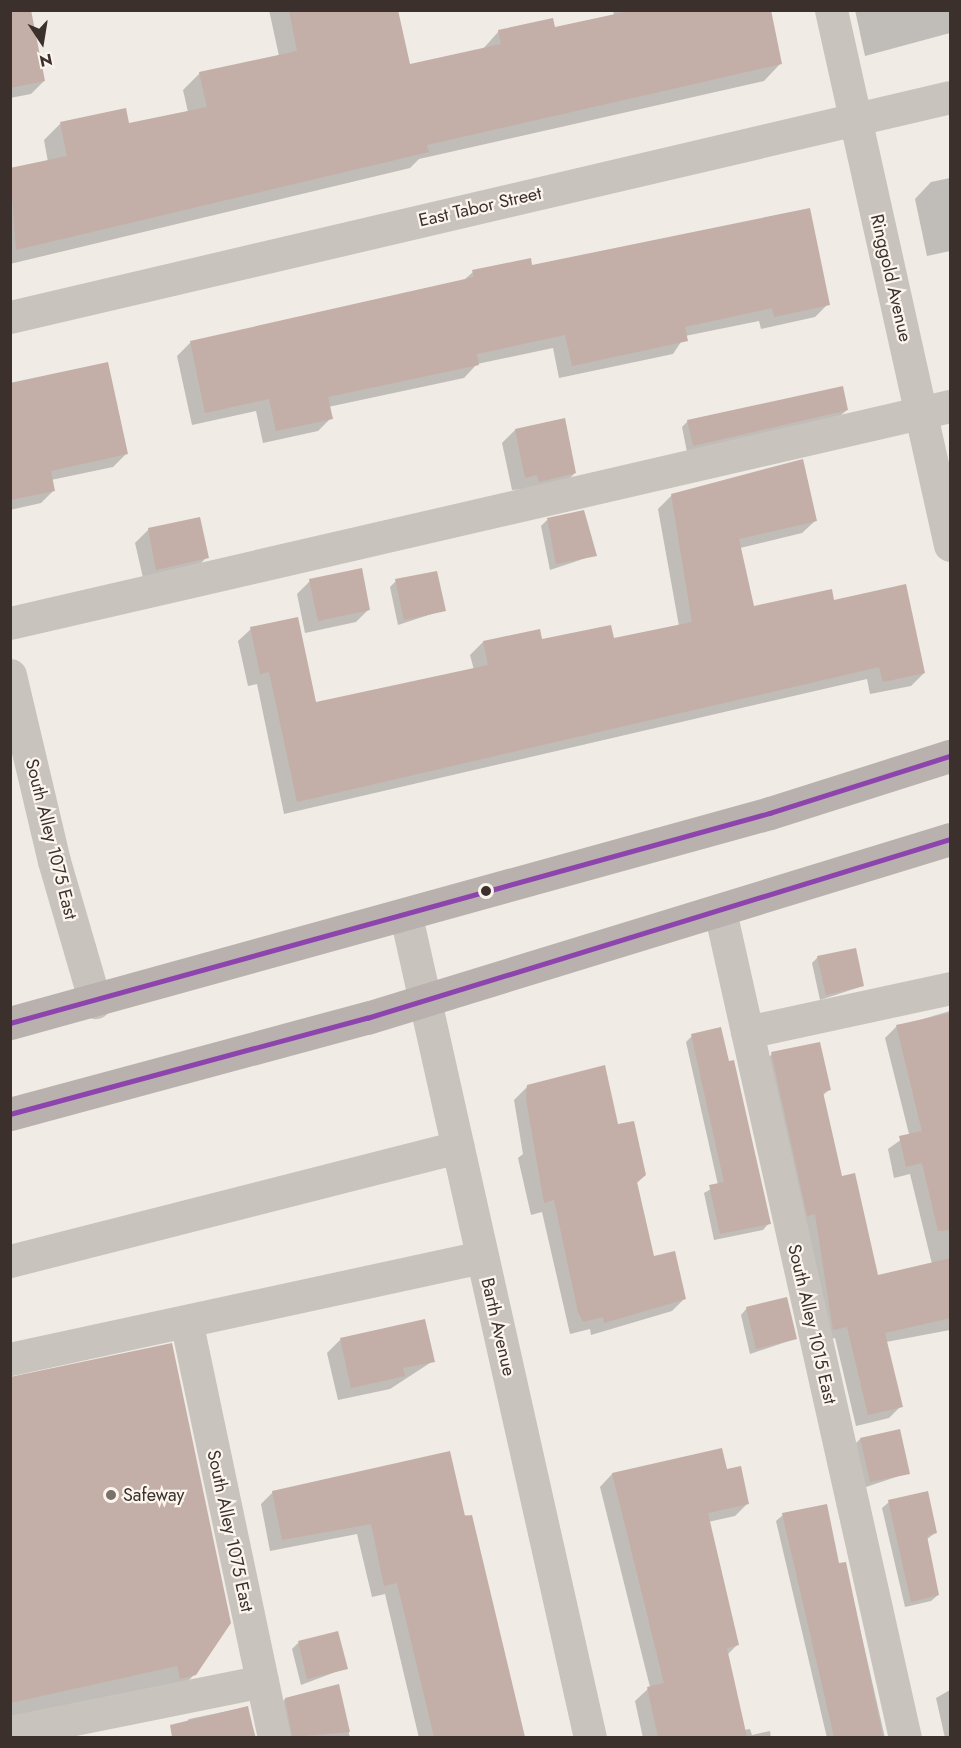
<!DOCTYPE html>
<html>
<head>
<meta charset="utf-8">
<style>
	body { margin:0 }
	#map { position:relative; width:961px; height:1748px; overflow:hidden; background:#f0ebe5; font-family:Jost,sans-serif }
	div>[style] { position:absolute }
	.shadow>* { inset:0; background:#0003 }
	.building>* { inset:0; background:#c3afa7 }
	.minor>* { height:33px; margin:-16.5px; padding:0 16.5px; transform-origin:16.5px; border-radius:16.5px; background:#c9c3be }
	.major>* { height:33px; margin:-16.5px; padding:0 16.5px; transform-origin:16.5px; border-radius:16.5px; background:#b8b1ad }
	.bus-1>* { height:4.5px; margin:-2.25px; padding:0 2.25px; transform-origin:2.25px; border-radius:2.25px; background:#8e44ad }
	.dots>* { width:16px; height:16px; translate:-50% -50%; box-sizing:border-box; border:3px solid #fbf5ee; border-radius:50% }
	span { translate:-50% -50%; white-space:nowrap; text-align:center; line-height:1.15; -webkit-text-stroke:4.5px #fbf5ee; paint-order:stroke }
	.street-label { font-size:18px; color:#3b302b }
	.poi-label { font-size:18px; color:#3b302b }
	.left { translate:0 -50%; text-align:left }
	.frame { position:absolute; inset:0; border:12px solid #3b302b; pointer-events:none }
	.north { position:absolute; left:12px; top:12px; width:60px; height:60px; -webkit-text-stroke:4px #fbf5ee; paint-order:stroke; rotate:168deg; font-size:16px; font-weight:700; line-height:24px; text-align:center; color:#3b302b }
	.north::after { content:''; display:block; margin:auto; width:21px; height:27px; background:#3b302b; clip-path:polygon(50% 0,100% 100%,50% 72%,0 100%) }
</style>
</head>
<body>
<div id="map">
	<div class="shadow">
		<i style="clip-path:polygon(269px 10px,331px 10px,409px 65px,482px 50px,499px 31px,553px 29px,614px 16px,613px 10px,769px 10px,780px 64px,764px 81px,419px 159px,410px 168px,10px 264px,10px 170px,48px 162px,44px 140px,60px 124px,128px 125px,188px 112px,183px 90px,200px 73px,279px 56px)"></i>
		<i style="clip-path:polygon(855px 10px,950px 10px,950px 33px,865px 56px)"></i>
		<i style="clip-path:polygon(10px 45px,44px 81px,31px 94px,10px 98px)"></i>
		<i style="clip-path:polygon(950px 178px,950px 251px,927px 256px,915px 199px,931px 182px)"></i>
		<i style="clip-path:polygon(531px 267px,828px 304px,815px 317px,761px 329px,759px 321px,685px 336px,673px 354px,559px 378px,553px 348px,477px 364px,464px 378px,328px 407px,331px 418px,318px 431px,263px 443px,256px 411px,192px 425px,177px 356px,190px 343px,464px 280px,473px 272px)"></i>
		<i style="clip-path:polygon(10px 384px,126px 454px,113px 467px,51px 480px,54px 490px,41px 503px,10px 510px)"></i>
		<i style="clip-path:polygon(847px 410px,840px 416px,687px 452px,682px 427px,688px 421px)"></i>
		<i style="clip-path:polygon(515px 430px,575px 473px,562px 486px,512px 490px,502px 443px)"></i>
		<i style="clip-path:polygon(671px 496px,815px 521px,802px 533px,740px 548px,752px 608px,833px 601px,924px 673px,911px 686px,870px 694px,867px 679px,284px 814px,257px 684px,248px 686px,238px 641px,251px 629px,314px 703px,474px 670px,470px 655px,483px 642px,539px 631px,541px 641px,613px 640px,679px 626px,658px 509px)"></i>
		<i style="clip-path:polygon(547px 520px,595px 555px,550px 570px,541px 526px)"></i>
		<i style="clip-path:polygon(148px 530px,207px 557px,194px 570px,144px 582px,135px 543px)"></i>
		<i style="clip-path:polygon(310px 581px,369px 609px,356px 622px,305px 633px,297px 594px)"></i>
		<i style="clip-path:polygon(396px 581px,444px 610px,398px 625px,390px 587px)"></i>
		<i style="clip-path:polygon(818px 957px,863px 986px,820px 1000px,812px 963px)"></i>
		<i style="clip-path:polygon(950px 1011px,950px 1330px,886px 1342px,901px 1406px,889px 1418px,856px 1426px,835px 1338px,821px 1341px,760px 1066px,772px 1054px,829px 1090px,822px 1096px,841px 1178px,877px 1277px,932px 1264px,910px 1174px,894px 1178px,888px 1149px,909px 1134px,885px 1038px,896px 1027px)"></i>
		<i style="clip-path:polygon(692px 1036px,769px 1223px,763px 1230px,714px 1240px,704px 1193px,718px 1185px,686px 1042px)"></i>
		<i style="clip-path:polygon(527px 1087px,617px 1126px,645px 1175px,636px 1184px,653px 1258px,685px 1298px,672px 1311px,591px 1335px,590px 1329px,570px 1334px,542px 1212px,531px 1215px,518px 1158px,523px 1154px,514px 1100px)"></i>
		<i style="clip-path:polygon(747px 1308px,795px 1339px,750px 1354px,741px 1315px)"></i>
		<i style="clip-path:polygon(340px 1340px,433px 1361px,390px 1389px,338px 1400px,327px 1353px)"></i>
		<i style="clip-path:polygon(10px 1378px,195px 1674px,171px 1698px,10px 1720px)"></i>
		<i style="clip-path:polygon(860px 1439px,908px 1473px,863px 1488px,854px 1445px)"></i>
		<i style="clip-path:polygon(726px 1471px,747px 1504px,735px 1516px,708px 1522px,738px 1644px,727px 1655px,744px 1730px,750px 1729px,752px 1735px,770px 1731px,771px 1738px,643px 1738px,635px 1701px,650px 1687px,600px 1487px,612px 1474px)"></i>
		<i style="clip-path:polygon(273px 1492px,471px 1516px,524px 1738px,419px 1738px,385px 1594px,372px 1597px,357px 1534px,270px 1551px,261px 1504px)"></i>
		<i style="clip-path:polygon(889px 1502px,935px 1533px,926px 1540px,938px 1595px,931px 1601px,905px 1607px,882px 1508px)"></i>
		<i style="clip-path:polygon(783px 1515px,838px 1565px,845px 1563px,885px 1738px,827px 1738px,776px 1521px)"></i>
		<i style="clip-path:polygon(298px 1643px,346px 1668px,301px 1685px,292px 1649px)"></i>
		<i style="clip-path:polygon(338px 1686px,350px 1738px,283px 1738px,279px 1705px,285px 1699px)"></i>
		<i style="clip-path:polygon(950px 1690px,950px 1738px,945px 1738px,936px 1698px)"></i>
		<i style="clip-path:polygon(247px 1707px,256px 1738px,186px 1738px,183px 1726px,189px 1719px)"></i>
	</div>
	<div class="building">
		<i style="clip-path:polygon(10px 10px,31px 10px,45px 81px,10px 88px)"></i>
		<i style="clip-path:polygon(289px 10px,398px 10px,410px 64px,501px 44px,498px 30px,553px 18px,555px 27px,634px 10px,771px 10px,782px 64px,427px 145px,429px 152px,16px 250px,10px 168px,67px 156px,60px 122px,126px 108px,129px 123px,207px 107px,199px 72px,297px 51px)"></i>
		<i style="clip-path:polygon(810px 208px,830px 305px,774px 317px,772px 308px,685px 327px,688px 341px,572px 366px,565px 335px,477px 354px,479px 365px,328px 397px,333px 419px,276px 431px,269px 399px,205px 413px,190px 341px,474px 277px,472px 270px,531px 258px,532px 265px)"></i>
		<i style="clip-path:polygon(108px 362px,128px 454px,51px 471px,55px 491px,10px 500px,10px 383px)"></i>
		<i style="clip-path:polygon(843px 386px,848px 410px,693px 446px,687px 420px)"></i>
		<i style="clip-path:polygon(565px 418px,576px 473px,539px 482px,537px 475px,525px 478px,515px 429px)"></i>
		<i style="clip-path:polygon(803px 459px,817px 521px,739px 539px,754px 606px,832px 589px,834px 600px,906px 584px,925px 673px,883px 682px,879px 667px,297px 802px,269px 672px,260px 674px,250px 627px,298px 617px,316px 702px,488px 665px,483px 641px,540px 629px,542px 639px,611px 625px,614px 638px,692px 622px,671px 494px)"></i>
		<i style="clip-path:polygon(584px 510px,597px 556px,556px 564px,547px 518px)"></i>
		<i style="clip-path:polygon(200px 517px,209px 558px,156px 570px,148px 528px)"></i>
		<i style="clip-path:polygon(362px 568px,370px 610px,318px 621px,309px 579px)"></i>
		<i style="clip-path:polygon(437px 571px,446px 611px,404px 620px,395px 579px)"></i>
		<i style="clip-path:polygon(856px 948px,864px 986px,826px 995px,817px 956px)"></i>
		<i style="clip-path:polygon(951px 1013px,951px 1230px,938px 1231px,922px 1163px,906px 1167px,899px 1136px,922px 1131px,896px 1025px)"></i>
		<i style="clip-path:polygon(721px 1027px,729px 1061px,734px 1060px,771px 1224px,720px 1234px,709px 1185px,724px 1182px,691px 1034px)"></i>
		<i style="clip-path:polygon(820px 1042px,831px 1090px,823px 1092px,842px 1176px,855px 1173px,878px 1275px,951px 1258px,951px 1318px,885px 1333px,903px 1407px,868px 1415px,847px 1327px,833px 1330px,815px 1214px,807px 1216px,771px 1052px)"></i>
		<i style="clip-path:polygon(605px 1065px,618px 1124px,634px 1121px,646px 1175px,637px 1182px,654px 1256px,675px 1251px,686px 1299px,604px 1323px,603px 1317px,583px 1322px,578px 1312px,554px 1200px,544px 1203px,526px 1099px,527px 1085px)"></i>
		<i style="clip-path:polygon(787px 1297px,797px 1339px,756px 1349px,746px 1307px)"></i>
		<i style="clip-path:polygon(425px 1319px,435px 1362px,403px 1368px,405px 1376px,351px 1388px,340px 1338px)"></i>
		<i style="clip-path:polygon(172px 1343px,231px 1623px,196px 1675px,180px 1679px,177px 1666px,10px 1703px,10px 1377px)"></i>
		<i style="clip-path:polygon(900px 1429px,910px 1474px,870px 1482px,860px 1438px)"></i>
		<i style="clip-path:polygon(722px 1448px,727px 1469px,741px 1466px,749px 1504px,708px 1513px,739px 1645px,727px 1648px,747px 1737px,658px 1737px,647px 1687px,664px 1683px,612px 1473px)"></i>
		<i style="clip-path:polygon(450px 1451px,465px 1516px,472px 1515px,525px 1737px,434px 1737px,397px 1583px,384px 1586px,371px 1524px,282px 1540px,272px 1491px)"></i>
		<i style="clip-path:polygon(928px 1491px,937px 1533px,927px 1536px,939px 1595px,911px 1602px,888px 1500px)"></i>
		<i style="clip-path:polygon(827px 1504px,839px 1563px,846px 1562px,883px 1737px,834px 1737px,782px 1513px)"></i>
		<i style="clip-path:polygon(338px 1631px,348px 1669px,307px 1679px,298px 1641px)"></i>
		<i style="clip-path:polygon(339px 1684px,350px 1732px,292px 1737px,285px 1698px)"></i>
		<i style="clip-path:polygon(248px 1706px,255px 1737px,172px 1737px,170px 1725px)"></i>
	</div>
	<div class="minor">
		<i style="left:831px;top:10px;width:548px;rotate:77.46deg"></i>
		<i style="left:10px;top:317px;width:965px;rotate:-13.17deg"></i>
		<i style="left:10px;top:623px;width:965px;rotate:-13deg"></i>
		<i style="left:10px;top:675px;width:191px;rotate:76.7deg"></i>
		<i style="left:54px;top:861px;width:147px;rotate:73.8deg"></i>
		<i style="left:720px;top:911px;width:847px;rotate:77.39deg"></i>
		<i style="left:406px;top:916px;width:842px;rotate:77.38deg"></i>
		<i style="left:747px;top:1032px;width:208px;rotate:-12.2deg"></i>
		<i style="left:10px;top:1261px;width:462px;rotate:-14.3deg"></i>
		<i style="left:187px;top:1325px;width:422px;rotate:78.1deg"></i>
		<i style="left:10px;top:1359px;width:483px;rotate:-12.2deg"></i>
		<i style="left:10px;top:1732px;width:257px;rotate:-11.4deg"></i>
	</div>
	<div class="major">
		<i style="left:10px;top:1023px;width:788px;rotate:-15.45deg"></i>
		<i style="left:770px;top:813px;width:189px;rotate:-17.6deg"></i>
		<i style="left:10px;top:1114px;width:370px;rotate:-15.1deg"></i>
		<i style="left:367px;top:1018px;width:610px;rotate:-17.07deg"></i>
	</div>
	<div class="bus-1">
		<i style="left:10px;top:1023px;width:788px;rotate:-15.45deg"></i>
		<i style="left:770px;top:813px;width:189px;rotate:-17.6deg"></i>
		<i style="left:10px;top:1114px;width:370px;rotate:-15.1deg"></i>
		<i style="left:367px;top:1018px;width:610px;rotate:-17.07deg"></i>
	</div>
	<div class="dots">
		<i style="left:486px;top:891px;background:#3b302b"></i>
		<i style="left:111px;top:1495px;background:#7a716c"></i>
	</div>
	<div class="street-label">
		<span style="left:480px;top:207px;rotate:-13deg">East Tabor Street</span>
		<span style="left:891px;top:278px;rotate:77deg">Ringgold Avenue</span>
		<span style="left:51px;top:839px;rotate:76deg">South Alley 1075 East</span>
		<span style="left:812px;top:1324px;rotate:77deg">South Alley 1015 East</span>
		<span style="left:498px;top:1327px;rotate:77deg">Barth Avenue</span>
		<span style="left:230px;top:1531px;rotate:78deg">South Alley 1075 East</span>
	</div>
	<div class="poi-label">
		<span class="left" style="left:123px;top:1495px">Safeway</span>
	</div>
	<div class="frame"></div>
	<div class="north">N</div>
</div>
</body>
</html>
